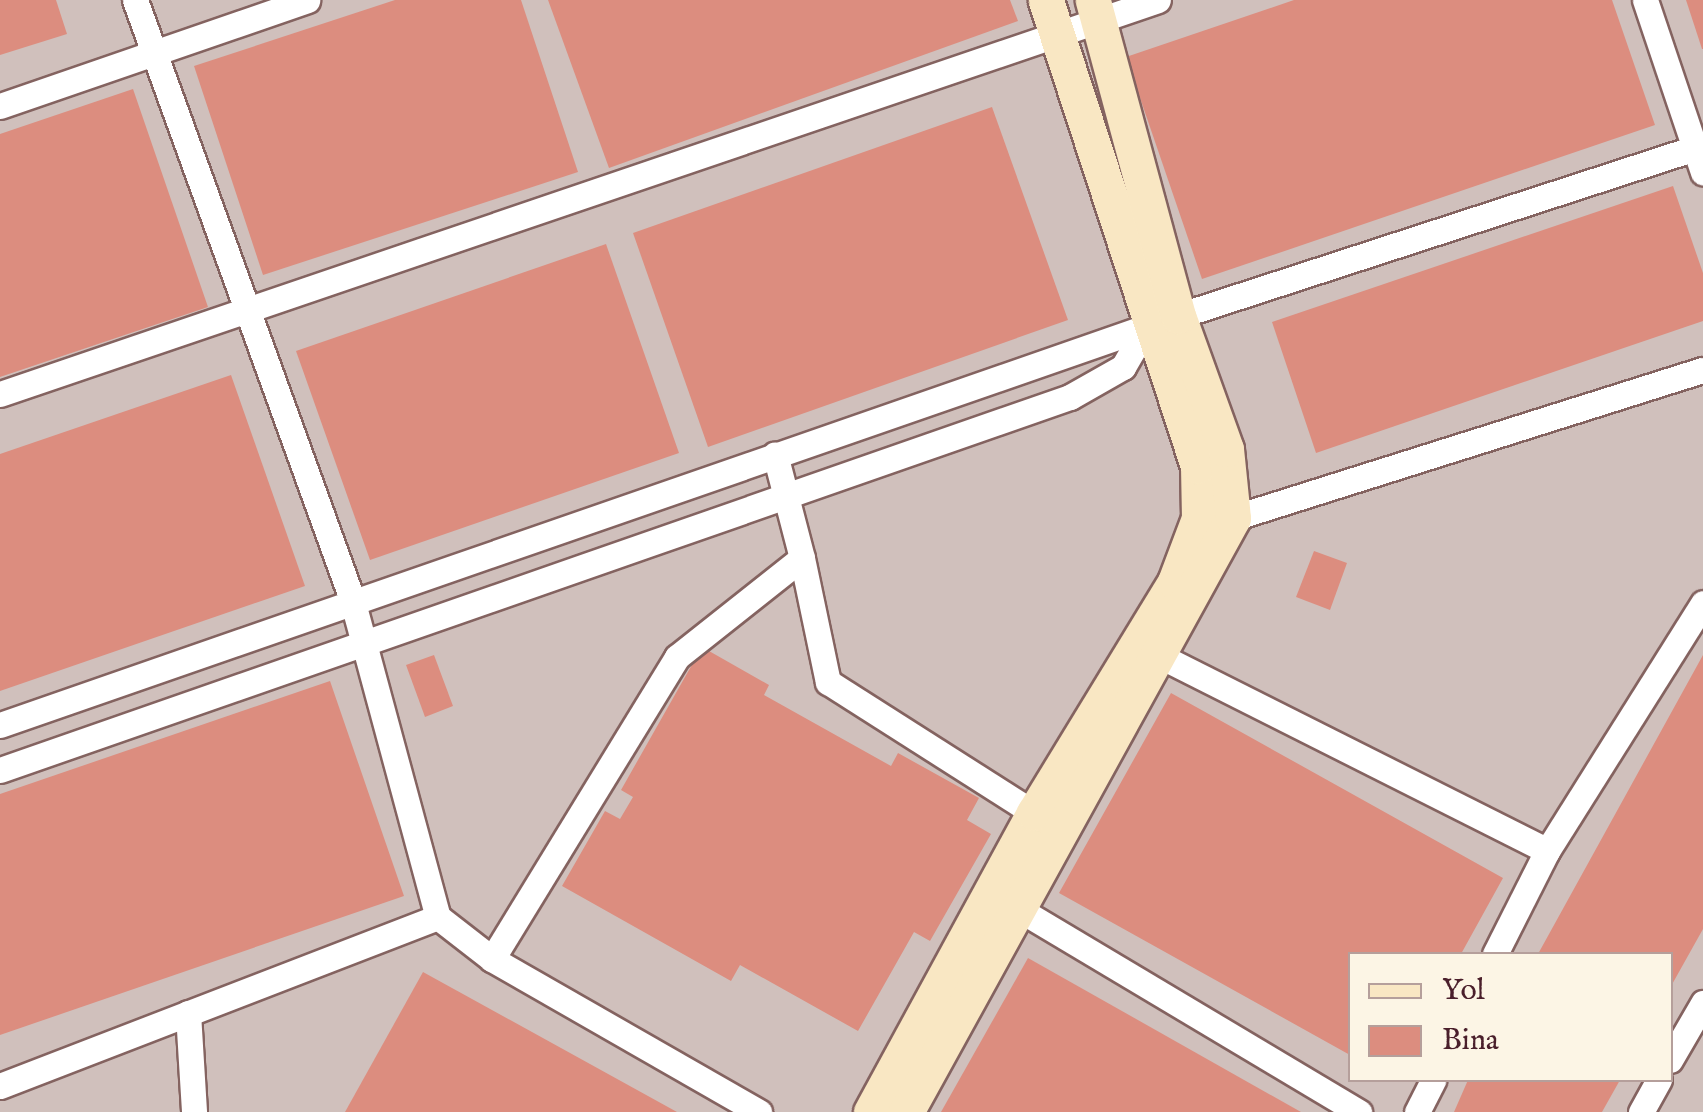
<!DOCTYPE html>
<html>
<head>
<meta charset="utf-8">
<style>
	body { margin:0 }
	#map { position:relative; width:1703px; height:1112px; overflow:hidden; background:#f0e0c1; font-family:"IM FELL English",serif }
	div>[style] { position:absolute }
	.industrial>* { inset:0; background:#d0c0bc }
	.building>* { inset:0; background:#dc8d7f }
	.roads { filter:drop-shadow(2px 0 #846360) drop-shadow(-2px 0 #846360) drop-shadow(0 2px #846360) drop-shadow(0 -2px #846360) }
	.street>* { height:25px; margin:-12.5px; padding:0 12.5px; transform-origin:12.5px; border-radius:12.5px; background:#fff }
	.secondary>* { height:35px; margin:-17.5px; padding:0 17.5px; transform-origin:17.5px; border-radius:17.5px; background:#f9e7c3 }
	span { translate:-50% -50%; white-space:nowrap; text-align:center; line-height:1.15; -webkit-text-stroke:10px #fcf5e5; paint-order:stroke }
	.legend { position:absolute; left:1348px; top:952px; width:325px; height:130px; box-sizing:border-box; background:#fcf5e5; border:2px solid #b59f9b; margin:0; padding:12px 18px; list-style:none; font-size:30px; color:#4a1f2b }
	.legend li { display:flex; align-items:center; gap:20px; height:50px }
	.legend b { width:50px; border:2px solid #b59f9b }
</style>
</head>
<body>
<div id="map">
	<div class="industrial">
		<i style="clip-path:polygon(evenodd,0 0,1703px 0,1703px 1112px,0 1112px,0 0,1350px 954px,1670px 954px,1670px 1080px,1350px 1080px,1350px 954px)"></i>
	</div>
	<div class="building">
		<i style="clip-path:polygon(0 0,56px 0,67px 34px,0 55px)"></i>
		<i style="clip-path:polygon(395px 0,521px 0,578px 172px,263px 275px,194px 66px)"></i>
		<i style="clip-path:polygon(548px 0,1010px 0,1018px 21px,609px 168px)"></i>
		<i style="clip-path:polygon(1294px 0,1612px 0,1655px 125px,1202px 279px,1126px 57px)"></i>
		<i style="clip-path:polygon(1686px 0,1703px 0,1703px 49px,1702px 49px)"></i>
		<i style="clip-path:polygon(133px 89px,208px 307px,0 377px,0 134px)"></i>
		<i style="clip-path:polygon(992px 107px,1068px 320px,708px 447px,633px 233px)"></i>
		<i style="clip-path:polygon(1673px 186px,1703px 273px,1703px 321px,1316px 453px,1272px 322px)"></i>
		<i style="clip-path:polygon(606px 244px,679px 453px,370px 560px,296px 351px)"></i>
		<i style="clip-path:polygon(231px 375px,305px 586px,0 691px,0 454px)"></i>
		<i style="clip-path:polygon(1314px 551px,1347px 563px,1330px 610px,1296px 597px)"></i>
		<i style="clip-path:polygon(702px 647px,769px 685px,764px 695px,891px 766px,898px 753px,979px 798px,967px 820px,991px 834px,930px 941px,914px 932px,858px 1031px,740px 965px,731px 981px,562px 886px,605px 811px,620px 819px,633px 797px,621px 790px)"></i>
		<i style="clip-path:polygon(434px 655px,453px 706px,425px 717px,406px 665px)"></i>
		<i style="clip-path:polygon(1703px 655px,1703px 929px,1670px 988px,1670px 954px,1538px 954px)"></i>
		<i style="clip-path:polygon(330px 681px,404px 896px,0 1035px,0 794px)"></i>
		<i style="clip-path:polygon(1171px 693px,1503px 878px,1461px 954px,1350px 954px,1350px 1055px,1059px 893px)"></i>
		<i style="clip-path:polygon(1028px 958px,1301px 1112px,941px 1112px)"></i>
		<i style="clip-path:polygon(423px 972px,677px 1112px,345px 1112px)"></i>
		<i style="clip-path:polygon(1468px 1080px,1620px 1080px,1602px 1112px,1454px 1112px)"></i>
	</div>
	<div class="roads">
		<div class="street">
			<i style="left:135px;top:0;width:637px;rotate:70.09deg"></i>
			<i style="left:352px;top:599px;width:329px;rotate:74.9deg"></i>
			<i style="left:438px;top:917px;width:68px;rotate:37.9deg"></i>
			<i style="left:492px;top:959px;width:308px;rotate:29.8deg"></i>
			<i style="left:1645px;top:0;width:182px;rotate:71.4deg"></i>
			<i style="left:0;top:106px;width:325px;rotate:-19deg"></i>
			<i style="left:0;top:394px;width:1223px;rotate:-18.79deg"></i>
			<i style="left:1233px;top:518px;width:493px;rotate:-17.5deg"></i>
			<i style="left:802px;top:558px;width:127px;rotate:78.2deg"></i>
			<i style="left:828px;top:682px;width:244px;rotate:32.5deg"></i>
			<i style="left:1162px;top:657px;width:431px;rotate:26.7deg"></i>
			<i style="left:0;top:725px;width:1247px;rotate:-19.15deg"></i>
			<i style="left:1178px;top:316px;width:544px;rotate:-18deg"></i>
			<i style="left:0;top:770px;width:1133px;rotate:-19.22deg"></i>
			<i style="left:1070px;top:397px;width:61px;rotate:-29.5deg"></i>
			<i style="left:1123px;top:367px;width:44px;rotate:-59.9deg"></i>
			<i style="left:1020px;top:910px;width:395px;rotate:30.8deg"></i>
			<i style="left:1495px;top:954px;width:115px;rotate:-63.2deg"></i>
			<i style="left:1547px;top:851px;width:293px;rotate:-57.8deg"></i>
			<i style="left:492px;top:959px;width:354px;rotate:-58.5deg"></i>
			<i style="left:677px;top:657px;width:159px;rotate:-38.4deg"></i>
			<i style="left:802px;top:558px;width:107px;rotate:-104.6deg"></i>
			<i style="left:188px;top:1013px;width:99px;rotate:86.5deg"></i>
			<i style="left:1670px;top:1060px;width:66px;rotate:-59.9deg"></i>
			<i style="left:0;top:1086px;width:469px;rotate:-21.1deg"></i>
			<i style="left:1417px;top:1112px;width:36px;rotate:-63deg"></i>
			<i style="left:1641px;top:1112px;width:37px;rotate:-61deg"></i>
		</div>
		<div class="secondary">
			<i style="left:871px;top:1112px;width:341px;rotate:-61.4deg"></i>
			<i style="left:1034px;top:813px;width:271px;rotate:-58.6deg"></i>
			<i style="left:1175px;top:582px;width:68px;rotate:-69.4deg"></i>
			<i style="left:1199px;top:518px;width:52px;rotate:-91.1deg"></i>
			<i style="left:1198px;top:466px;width:490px;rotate:-108.1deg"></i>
			<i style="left:906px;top:1112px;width:678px;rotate:-61.17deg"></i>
			<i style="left:1233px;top:518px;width:69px;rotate:-95.8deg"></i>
			<i style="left:1226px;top:449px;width:141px;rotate:-109.8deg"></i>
			<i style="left:1178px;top:316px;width:327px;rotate:-105.1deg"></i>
		</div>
	</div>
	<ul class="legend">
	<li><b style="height:12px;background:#f9e7c3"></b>Yol</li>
	<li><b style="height:28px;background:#dc8d7f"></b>Bina</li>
	</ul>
</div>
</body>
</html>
